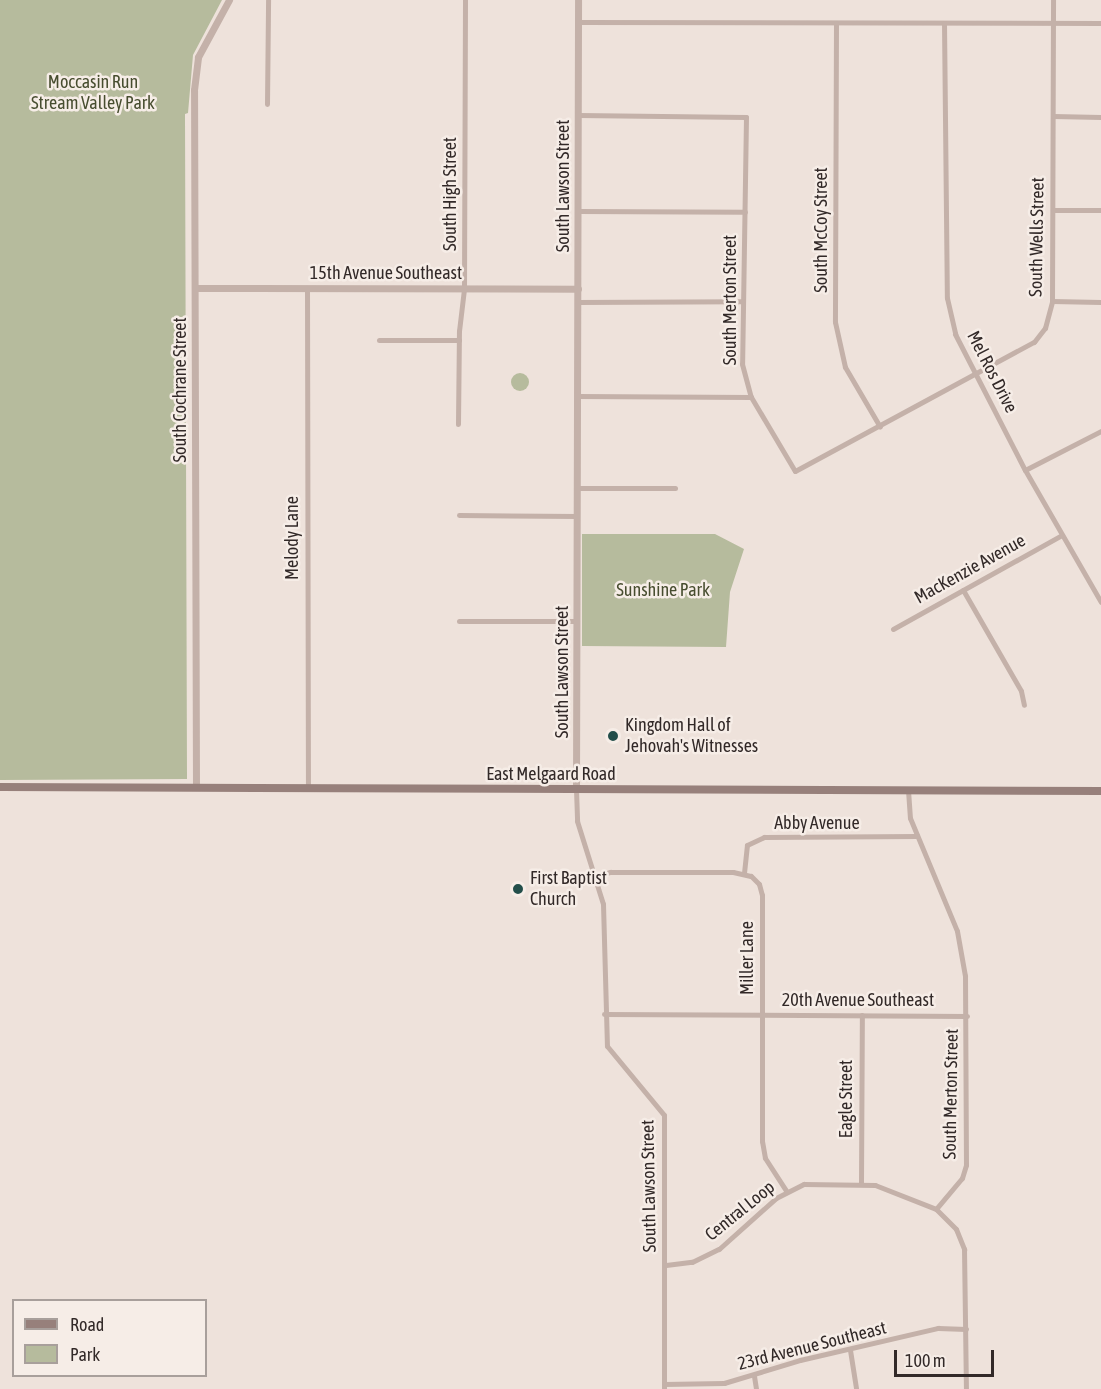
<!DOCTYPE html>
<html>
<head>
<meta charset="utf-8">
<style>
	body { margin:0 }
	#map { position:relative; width:1101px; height:1389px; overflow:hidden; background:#eee2db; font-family:"Asap Condensed",sans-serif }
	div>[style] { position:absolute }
	.green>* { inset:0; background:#b6bb9d }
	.round { border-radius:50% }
	.minor>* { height:5px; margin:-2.5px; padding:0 2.5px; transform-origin:2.5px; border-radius:2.5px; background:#c4b1a9 }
	.tertiary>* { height:7px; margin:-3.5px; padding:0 3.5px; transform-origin:3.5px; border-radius:3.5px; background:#c4b1a9 }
	.secondary>* { height:8px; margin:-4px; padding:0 4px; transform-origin:4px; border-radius:4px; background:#97807b }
	.dots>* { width:16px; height:16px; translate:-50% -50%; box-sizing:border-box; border:3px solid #f6ede7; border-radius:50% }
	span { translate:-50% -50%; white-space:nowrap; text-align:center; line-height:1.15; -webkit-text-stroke:5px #f6ede7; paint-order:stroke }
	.park-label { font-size:18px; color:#474d2f }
	.street-label { font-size:18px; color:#322928 }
	.poi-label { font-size:18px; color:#322928 }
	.left { translate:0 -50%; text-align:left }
	.legend { position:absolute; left:12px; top:1299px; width:195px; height:78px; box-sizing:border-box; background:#f6ede7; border:2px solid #a89f9b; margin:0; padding:8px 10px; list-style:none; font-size:18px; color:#322928 }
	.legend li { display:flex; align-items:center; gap:12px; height:30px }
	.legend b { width:30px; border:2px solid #a89f9b }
	.scale { position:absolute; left:894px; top:1350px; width:100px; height:27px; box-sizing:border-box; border:3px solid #322928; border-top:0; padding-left:8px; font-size:18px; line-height:21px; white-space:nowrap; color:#322928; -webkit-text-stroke:4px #f6ede7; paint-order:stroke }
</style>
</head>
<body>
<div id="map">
	<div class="green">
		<i style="clip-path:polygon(0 0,222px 0,193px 55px,188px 113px,185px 114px,187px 779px,0 780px)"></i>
		<i class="round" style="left:511px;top:373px;width:18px;height:18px"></i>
		<i style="clip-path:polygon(582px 534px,715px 534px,744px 549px,730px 592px,726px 647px,582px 646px)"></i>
	</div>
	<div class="minor">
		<i style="left:578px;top:22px;width:523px;rotate:0.11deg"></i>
		<i style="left:836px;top:23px;width:299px;rotate:90.2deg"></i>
		<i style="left:835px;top:322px;width:46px;rotate:77.5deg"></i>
		<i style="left:845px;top:367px;width:69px;rotate:59.7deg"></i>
		<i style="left:944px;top:23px;width:275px;rotate:89.4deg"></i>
		<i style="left:947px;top:298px;width:37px;rotate:77deg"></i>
		<i style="left:955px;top:334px;width:153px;rotate:62.8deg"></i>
		<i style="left:1025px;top:470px;width:152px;rotate:60.1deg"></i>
		<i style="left:267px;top:104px;width:104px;rotate:-89.4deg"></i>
		<i style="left:578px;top:115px;width:168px;rotate:0.7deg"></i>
		<i style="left:746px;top:117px;width:247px;rotate:90.9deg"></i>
		<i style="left:742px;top:364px;width:34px;rotate:75deg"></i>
		<i style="left:751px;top:397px;width:86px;rotate:59.3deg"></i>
		<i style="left:795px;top:471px;width:272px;rotate:-28.4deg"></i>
		<i style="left:1034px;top:342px;width:18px;rotate:-52deg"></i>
		<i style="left:1045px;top:328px;width:28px;rotate:-75deg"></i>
		<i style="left:1052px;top:301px;width:301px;rotate:-89.8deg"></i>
		<i style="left:1053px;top:116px;width:48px;rotate:1.2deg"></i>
		<i style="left:1053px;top:210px;width:48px"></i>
		<i style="left:578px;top:211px;width:167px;rotate:0.3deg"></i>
		<i style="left:307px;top:288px;width:500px;rotate:89.89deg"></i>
		<i style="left:1052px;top:301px;width:49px;rotate:1.2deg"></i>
		<i style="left:577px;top:302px;width:165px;rotate:-0.3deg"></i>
		<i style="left:379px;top:340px;width:80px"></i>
		<i style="left:577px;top:396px;width:174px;rotate:0.3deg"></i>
		<i style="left:458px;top:424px;width:93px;rotate:-89.4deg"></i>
		<i style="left:459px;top:331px;width:42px;rotate:-83.2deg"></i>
		<i style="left:464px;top:289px;width:289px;rotate:-89.8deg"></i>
		<i style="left:1025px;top:470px;width:85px;rotate:-27.2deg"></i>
		<i style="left:577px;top:488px;width:98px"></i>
		<i style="left:459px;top:515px;width:118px;rotate:0.5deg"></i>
		<i style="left:963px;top:590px;width:116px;rotate:60.1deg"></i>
		<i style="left:1021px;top:691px;width:14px;rotate:78deg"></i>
		<i style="left:459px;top:621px;width:118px"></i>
		<i style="left:893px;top:629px;width:193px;rotate:-29.1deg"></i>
		<i style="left:576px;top:789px;width:32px;rotate:88deg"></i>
		<i style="left:577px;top:821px;width:87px;rotate:72.6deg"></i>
		<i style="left:603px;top:904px;width:142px;rotate:88.4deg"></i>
		<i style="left:607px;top:1046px;width:89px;rotate:50.4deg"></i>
		<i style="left:664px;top:1115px;width:274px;rotate:90deg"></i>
		<i style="left:908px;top:790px;width:28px;rotate:86deg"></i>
		<i style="left:910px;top:818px;width:122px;rotate:67.4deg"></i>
		<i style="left:957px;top:931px;width:46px;rotate:79.9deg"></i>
		<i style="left:965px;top:976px;width:189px;rotate:89.7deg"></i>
		<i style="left:966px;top:1165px;width:14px;rotate:107deg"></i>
		<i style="left:962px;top:1178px;width:40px;rotate:130deg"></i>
		<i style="left:936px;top:1209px;width:28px;rotate:45deg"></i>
		<i style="left:956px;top:1229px;width:22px;rotate:68deg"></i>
		<i style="left:964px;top:1249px;width:140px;rotate:89.2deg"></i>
		<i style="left:744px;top:873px;width:28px;rotate:-84deg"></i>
		<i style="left:747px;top:845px;width:19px;rotate:-25deg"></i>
		<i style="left:764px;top:837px;width:153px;rotate:-0.4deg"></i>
		<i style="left:596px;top:876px;width:15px;rotate:-16deg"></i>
		<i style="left:610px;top:872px;width:123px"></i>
		<i style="left:733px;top:872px;width:18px;rotate:13deg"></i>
		<i style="left:751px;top:876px;width:11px;rotate:45deg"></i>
		<i style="left:759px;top:884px;width:11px;rotate:75deg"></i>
		<i style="left:762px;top:895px;width:246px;rotate:90deg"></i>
		<i style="left:762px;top:1141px;width:17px;rotate:80deg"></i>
		<i style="left:765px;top:1158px;width:40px;rotate:57.1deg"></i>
		<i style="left:604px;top:1014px;width:363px;rotate:0.3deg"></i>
		<i style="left:861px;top:1183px;width:168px;rotate:-89.7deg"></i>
		<i style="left:666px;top:1265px;width:26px;rotate:-7deg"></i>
		<i style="left:692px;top:1262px;width:30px;rotate:-26deg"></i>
		<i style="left:719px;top:1249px;width:76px;rotate:-41.8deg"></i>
		<i style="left:776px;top:1198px;width:31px;rotate:-27deg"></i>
		<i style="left:804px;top:1184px;width:71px;rotate:0.8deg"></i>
		<i style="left:875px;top:1185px;width:66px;rotate:21.5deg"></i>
		<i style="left:850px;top:1350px;width:39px;rotate:81deg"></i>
		<i style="left:754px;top:1376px;width:13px;rotate:81deg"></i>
		<i style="left:664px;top:1384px;width:60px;rotate:-1deg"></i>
		<i style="left:724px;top:1383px;width:79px;rotate:-16.8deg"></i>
		<i style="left:800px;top:1360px;width:142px;rotate:-13.1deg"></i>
		<i style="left:938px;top:1328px;width:28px;rotate:2deg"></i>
	</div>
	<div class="tertiary">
		<i style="left:195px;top:288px;width:383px;rotate:0.1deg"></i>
		<i style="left:196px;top:787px;width:697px;rotate:-90.16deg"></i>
		<i style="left:194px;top:90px;width:33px;rotate:-83deg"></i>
		<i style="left:198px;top:57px;width:65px;rotate:-61.5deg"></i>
		<i style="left:576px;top:789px;width:789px;rotate:-89.85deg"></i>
	</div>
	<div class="secondary">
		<i style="left:0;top:787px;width:1101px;rotate:0.21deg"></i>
	</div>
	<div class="dots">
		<i style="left:613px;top:736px;background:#234e4a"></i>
		<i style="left:518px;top:889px;background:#234e4a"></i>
	</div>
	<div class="park-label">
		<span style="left:93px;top:93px">Moccasin Run<br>Stream Valley Park</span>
		<span style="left:663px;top:590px">Sunshine Park</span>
	</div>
	<div class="street-label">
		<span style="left:563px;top:186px;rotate:-90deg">South Lawson Street</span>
		<span style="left:450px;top:194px;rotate:-90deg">South High Street</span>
		<span style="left:821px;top:230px;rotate:-90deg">South McCoy Street</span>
		<span style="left:1037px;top:237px;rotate:-89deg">South Wells Street</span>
		<span style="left:386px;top:273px">15th Avenue Southeast</span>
		<span style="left:730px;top:300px;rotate:-90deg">South Merton Street</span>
		<span style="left:992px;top:372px;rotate:63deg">Mel Ros Drive</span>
		<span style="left:180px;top:390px;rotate:-90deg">South Cochrane Street</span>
		<span style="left:292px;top:538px;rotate:-90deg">Melody Lane</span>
		<span style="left:970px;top:569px;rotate:-29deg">MacKenzie Avenue</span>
		<span style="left:562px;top:672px;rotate:-90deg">South Lawson Street</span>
		<span style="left:551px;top:774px">East Melgaard Road</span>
		<span style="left:817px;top:823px">Abby Avenue</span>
		<span style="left:747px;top:958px;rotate:-90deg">Miller Lane</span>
		<span style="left:858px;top:1000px">20th Avenue Southeast</span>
		<span style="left:951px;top:1094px;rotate:-89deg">South Merton Street</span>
		<span style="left:846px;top:1099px;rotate:-90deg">Eagle Street</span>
		<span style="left:649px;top:1186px;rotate:-91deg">South Lawson Street</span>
		<span style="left:740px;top:1211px;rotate:-39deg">Central Loop</span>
		<span style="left:812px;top:1346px;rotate:-14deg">23rd Avenue Southeast</span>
	</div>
	<div class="poi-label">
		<span class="left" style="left:625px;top:736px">Kingdom Hall of<br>Jehovah's Witnesses</span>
		<span class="left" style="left:530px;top:889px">First Baptist<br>Church</span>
	</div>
	<ul class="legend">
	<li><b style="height:8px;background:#97807b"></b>Road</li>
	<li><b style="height:16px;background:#b6bb9d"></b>Park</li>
	</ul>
	<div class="scale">100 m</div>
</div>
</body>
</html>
